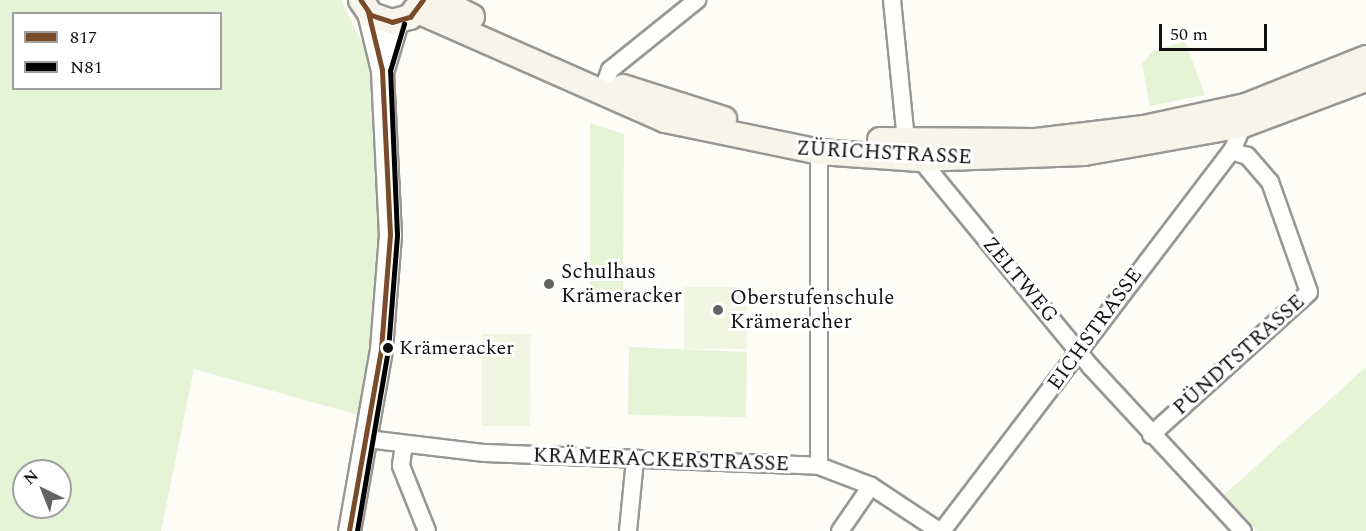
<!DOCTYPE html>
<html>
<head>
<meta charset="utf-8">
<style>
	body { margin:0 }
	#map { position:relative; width:1366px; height:531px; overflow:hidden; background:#fdfcf7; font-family:Spectral,serif }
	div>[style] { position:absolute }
	.green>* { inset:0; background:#e7f3d7 }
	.pitch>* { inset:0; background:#f0f6e1 }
	.roads { filter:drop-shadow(2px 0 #979795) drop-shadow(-2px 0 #979795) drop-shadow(0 2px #979795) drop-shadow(0 -2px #979795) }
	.minor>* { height:16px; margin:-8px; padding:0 8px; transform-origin:8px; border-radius:8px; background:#fffffe }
	.tertiary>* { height:21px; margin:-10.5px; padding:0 10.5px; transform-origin:10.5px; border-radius:10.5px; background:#fffffe }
	.secondary>* { height:24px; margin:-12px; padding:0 12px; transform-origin:12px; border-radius:12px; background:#f6f4eb }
	.bus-1>* { height:4.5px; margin:-2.25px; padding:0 2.25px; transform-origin:2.25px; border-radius:2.25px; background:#7a4b2a }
	.bus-2>* { height:4.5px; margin:-2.25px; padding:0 2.25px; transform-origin:2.25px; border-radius:2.25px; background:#000 }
	.dots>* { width:16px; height:16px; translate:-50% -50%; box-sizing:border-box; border:3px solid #fff; border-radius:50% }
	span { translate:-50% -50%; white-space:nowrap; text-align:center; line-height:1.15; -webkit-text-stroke:6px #fff; paint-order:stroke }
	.bus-label { font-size:20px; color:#111 }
	.left { translate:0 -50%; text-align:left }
	.street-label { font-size:21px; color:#111 }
	.poi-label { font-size:21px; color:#111 }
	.legend { position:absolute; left:12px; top:12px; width:210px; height:78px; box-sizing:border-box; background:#fff; border:2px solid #a0a0a0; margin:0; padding:8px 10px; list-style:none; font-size:18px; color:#111 }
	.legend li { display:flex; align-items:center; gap:12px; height:30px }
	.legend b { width:30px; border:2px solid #a0a0a0 }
	.north { position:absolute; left:12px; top:459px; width:60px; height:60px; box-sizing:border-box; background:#fff; border:2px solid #a0a0a0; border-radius:50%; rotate:317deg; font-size:16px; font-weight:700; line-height:24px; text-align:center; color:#111 }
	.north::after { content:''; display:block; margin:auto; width:21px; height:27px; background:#646362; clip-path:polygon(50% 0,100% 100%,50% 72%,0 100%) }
	.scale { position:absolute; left:1159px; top:24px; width:108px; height:27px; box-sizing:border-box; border:3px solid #111; border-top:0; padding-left:8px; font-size:18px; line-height:21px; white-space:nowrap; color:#111; -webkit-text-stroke:4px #fff; paint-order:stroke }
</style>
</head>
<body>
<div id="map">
	<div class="green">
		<i style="clip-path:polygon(evenodd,0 0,341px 0,369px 57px,382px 227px,362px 416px,194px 369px,161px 531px,0 531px,0 0,14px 14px,220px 14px,220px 88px,14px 88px,14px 14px,0 0,24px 471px,60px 471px,60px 507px,24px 507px,24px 471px)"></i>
		<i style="clip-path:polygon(1185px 41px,1205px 95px,1150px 106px,1142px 64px,1153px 51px)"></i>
		<i style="clip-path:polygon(590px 123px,624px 134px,623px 292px,590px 292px)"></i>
		<i style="clip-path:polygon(629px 347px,747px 352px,746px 417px,628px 415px)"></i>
		<i style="clip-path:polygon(1366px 367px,1366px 531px,1257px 531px,1224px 495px)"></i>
	</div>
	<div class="pitch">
		<i style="clip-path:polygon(684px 287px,747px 287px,747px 349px,684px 349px)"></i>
		<i style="clip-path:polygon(482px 334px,531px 334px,530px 426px,482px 426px)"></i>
	</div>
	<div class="roads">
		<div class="minor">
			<i style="left:892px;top:0;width:142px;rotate:84.3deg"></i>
			<i style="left:606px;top:81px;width:12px;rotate:-70deg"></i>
			<i style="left:610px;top:70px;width:112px;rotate:-38.8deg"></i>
			<i style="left:920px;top:159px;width:268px;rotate:50.6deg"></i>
			<i style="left:1090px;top:366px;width:225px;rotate:47.2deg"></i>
			<i style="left:1151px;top:435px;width:213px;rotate:-42.1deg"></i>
			<i style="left:1309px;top:292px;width:117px;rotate:-109.5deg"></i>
			<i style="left:1270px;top:182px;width:35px;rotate:-131deg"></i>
			<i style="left:1247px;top:156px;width:16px;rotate:-162deg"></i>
			<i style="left:367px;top:439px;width:119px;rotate:6.8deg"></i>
			<i style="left:485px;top:453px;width:334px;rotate:2.2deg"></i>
			<i style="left:819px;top:466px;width:56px;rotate:21deg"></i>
			<i style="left:871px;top:486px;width:82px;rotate:33.5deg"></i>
			<i style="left:404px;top:444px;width:22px;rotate:98deg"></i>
			<i style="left:401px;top:466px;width:70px;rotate:68.2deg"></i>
			<i style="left:819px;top:466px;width:314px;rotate:-90deg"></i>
			<i style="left:628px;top:531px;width:72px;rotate:-84.4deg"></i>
			<i style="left:840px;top:531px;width:55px;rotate:-55.4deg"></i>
			<i style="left:942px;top:531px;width:478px;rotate:-52.7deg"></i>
			<i style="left:1232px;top:151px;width:28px;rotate:-67deg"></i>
		</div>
		<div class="tertiary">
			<i style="left:383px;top:69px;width:49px;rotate:-73.4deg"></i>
			<i style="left:349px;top:531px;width:185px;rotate:-80deg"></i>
			<i style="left:381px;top:349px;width:114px;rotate:-85.5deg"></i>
			<i style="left:390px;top:235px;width:165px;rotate:-92.8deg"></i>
			<i style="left:382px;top:70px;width:60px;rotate:-103.6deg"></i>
		</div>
		<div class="secondary">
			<i style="left:361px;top:0;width:18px;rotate:56deg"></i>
			<i style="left:371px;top:15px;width:22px;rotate:18deg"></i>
			<i style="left:392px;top:22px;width:19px;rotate:-16deg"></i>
			<i style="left:410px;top:17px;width:21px;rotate:-53deg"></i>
			<i style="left:439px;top:0;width:37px;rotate:27deg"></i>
			<i style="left:418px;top:11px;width:270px;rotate:23.8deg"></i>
			<i style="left:665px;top:120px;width:157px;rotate:11.7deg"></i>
			<i style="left:819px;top:152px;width:101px;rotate:4deg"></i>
			<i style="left:920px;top:159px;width:164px;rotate:-2.1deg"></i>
			<i style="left:1084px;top:153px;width:161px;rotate:-10deg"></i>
			<i style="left:1243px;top:125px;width:131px;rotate:-20.5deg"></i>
			<i style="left:623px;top:87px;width:106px;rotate:17.6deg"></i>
			<i style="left:880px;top:140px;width:156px;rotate:0.4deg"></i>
			<i style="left:1036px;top:141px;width:109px;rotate:-6.9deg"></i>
			<i style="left:1144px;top:128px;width:104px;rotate:-12.2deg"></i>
			<i style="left:1246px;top:106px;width:129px;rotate:-21.8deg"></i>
		</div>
	</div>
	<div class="bus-1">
		<i style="left:361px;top:0;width:18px;rotate:56deg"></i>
		<i style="left:371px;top:15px;width:22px;rotate:18deg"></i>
		<i style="left:392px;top:22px;width:19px;rotate:-16deg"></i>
		<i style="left:410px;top:17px;width:21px;rotate:-53deg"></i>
		<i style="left:349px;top:531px;width:185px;rotate:-80deg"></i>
		<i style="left:381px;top:349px;width:114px;rotate:-85.5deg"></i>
		<i style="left:390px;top:235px;width:165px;rotate:-92.8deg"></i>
		<i style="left:382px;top:70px;width:60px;rotate:-103.6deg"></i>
	</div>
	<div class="bus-2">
		<i style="left:357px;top:531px;width:184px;rotate:-80.3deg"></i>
		<i style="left:388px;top:350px;width:115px;rotate:-85.5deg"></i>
		<i style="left:397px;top:235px;width:164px;rotate:-92.4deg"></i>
		<i style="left:390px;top:71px;width:49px;rotate:-73.4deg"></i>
	</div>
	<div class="dots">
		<i style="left:549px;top:284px;background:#646362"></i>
		<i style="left:718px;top:310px;background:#646362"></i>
		<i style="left:388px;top:348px;background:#111"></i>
	</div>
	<div class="bus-label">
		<span class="left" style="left:399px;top:348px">Krämeracker</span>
	</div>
	<div class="street-label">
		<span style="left:884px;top:153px;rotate:3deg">ZÜRICHSTRASSE</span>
		<span style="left:1020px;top:280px;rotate:50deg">ZELTWEG</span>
		<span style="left:1095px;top:329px;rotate:-54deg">EICHSTRASSE</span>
		<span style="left:1239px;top:355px;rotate:-42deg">PÜNDTSTRASSE</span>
		<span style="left:661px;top:460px;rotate:2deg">KRÄMERACKERSTRASSE</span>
	</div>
	<div class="poi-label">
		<span class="left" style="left:561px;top:284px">Schulhaus<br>Krämeracker</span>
		<span class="left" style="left:730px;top:310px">Oberstufenschule<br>Krämeracher</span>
	</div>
	<ul class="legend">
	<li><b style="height:8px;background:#7a4b2a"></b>817</li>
	<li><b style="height:8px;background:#000"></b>N81</li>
	</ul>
	<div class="north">N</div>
	<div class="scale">50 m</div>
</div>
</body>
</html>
